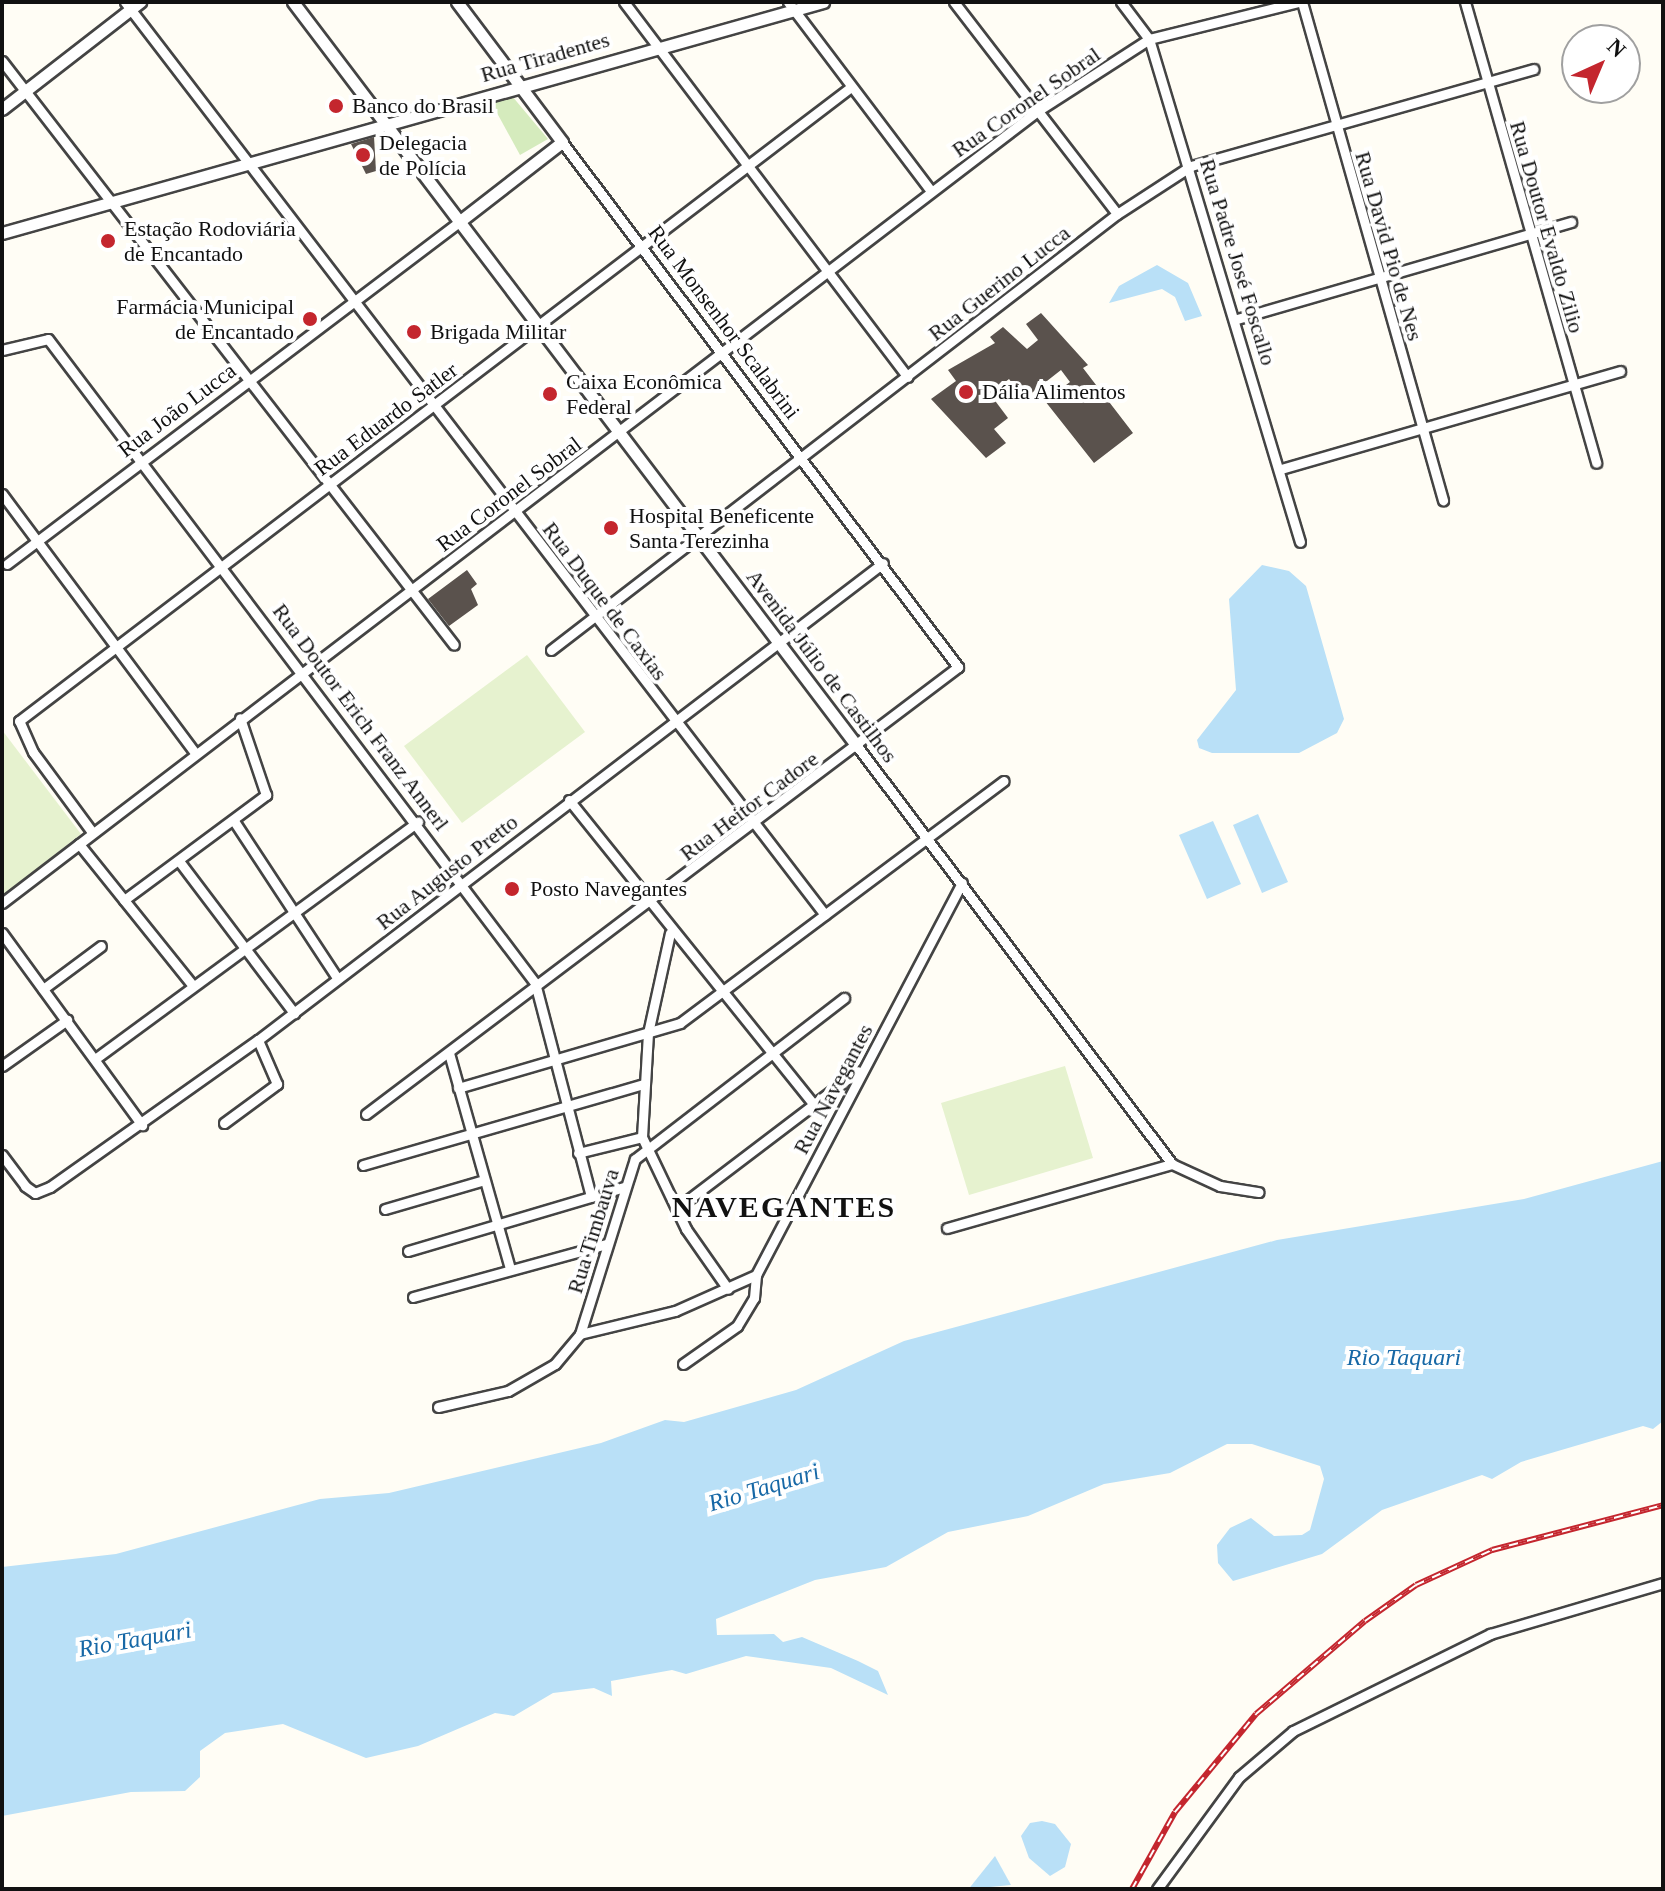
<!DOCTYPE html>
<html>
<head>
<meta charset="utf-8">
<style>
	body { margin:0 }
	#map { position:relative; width:1665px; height:1891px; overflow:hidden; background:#fffdf5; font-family:Georgia,serif }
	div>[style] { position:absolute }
	.green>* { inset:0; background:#d5ebbd }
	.pitch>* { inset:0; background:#e6f2cf }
	.water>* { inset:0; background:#b9e0f7 }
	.building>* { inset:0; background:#5a524d }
	.roads { filter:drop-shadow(2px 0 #444) drop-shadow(-2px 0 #444) drop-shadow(0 2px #444) drop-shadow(0 -2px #444) }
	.minor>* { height:9px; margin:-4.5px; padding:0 4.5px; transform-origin:4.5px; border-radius:4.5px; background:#fff }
	.tertiary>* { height:11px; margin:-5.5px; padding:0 5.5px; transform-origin:5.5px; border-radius:5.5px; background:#fff }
	.rail>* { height:6px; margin-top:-3px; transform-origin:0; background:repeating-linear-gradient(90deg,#fff 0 9px,#c4262e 0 18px); box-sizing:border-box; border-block:2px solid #c4262e }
	.dots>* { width:22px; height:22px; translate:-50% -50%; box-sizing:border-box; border:4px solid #fff; border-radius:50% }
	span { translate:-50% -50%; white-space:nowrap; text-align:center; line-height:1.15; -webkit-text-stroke:8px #fff; paint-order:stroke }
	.street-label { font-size:22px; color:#111 }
	.poi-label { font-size:22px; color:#111 }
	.left { translate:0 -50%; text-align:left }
	.right { translate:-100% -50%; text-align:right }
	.water-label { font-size:24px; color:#1768a6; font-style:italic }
	.district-label { font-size:30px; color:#111; font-weight:700; letter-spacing:2px }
	.frame { position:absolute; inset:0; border:4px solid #111; pointer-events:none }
	.north { position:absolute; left:1561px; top:24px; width:80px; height:80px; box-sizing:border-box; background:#fff; border:2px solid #a0a0a0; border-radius:50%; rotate:44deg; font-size:22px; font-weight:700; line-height:32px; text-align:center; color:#111 }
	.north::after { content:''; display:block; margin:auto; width:28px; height:36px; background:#c4262e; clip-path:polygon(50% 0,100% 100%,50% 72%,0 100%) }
</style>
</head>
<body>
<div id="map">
	<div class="green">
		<i style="clip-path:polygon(512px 96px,548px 139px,520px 155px,491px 102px)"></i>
	</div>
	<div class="pitch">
		<i style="clip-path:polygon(527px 655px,585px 732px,462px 823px,404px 746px)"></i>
		<i style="clip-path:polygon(2px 730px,81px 834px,2px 896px)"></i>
		<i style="clip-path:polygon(1065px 1066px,1093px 1158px,969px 1195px,941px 1103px)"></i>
	</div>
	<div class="water">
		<i style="clip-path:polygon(1157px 265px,1188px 283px,1202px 316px,1185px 321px,1175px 297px,1162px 289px,1109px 303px,1119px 286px)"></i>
		<i style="clip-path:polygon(1262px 565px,1289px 571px,1306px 586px,1344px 719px,1337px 733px,1299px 753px,1212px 753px,1199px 748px,1197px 740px,1236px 690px,1229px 599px)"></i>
		<i style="clip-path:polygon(1258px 814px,1288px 882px,1262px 893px,1233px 825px)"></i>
		<i style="clip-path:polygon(1213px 821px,1241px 884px,1207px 899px,1179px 835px)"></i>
		<i style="clip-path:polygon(1663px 1161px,1663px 1421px,1653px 1429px,1643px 1426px,1521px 1462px,1492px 1479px,1482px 1475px,1382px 1510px,1322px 1554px,1233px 1581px,1218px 1563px,1217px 1545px,1230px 1528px,1251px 1518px,1274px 1536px,1302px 1535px,1310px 1530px,1324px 1479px,1320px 1466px,1252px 1444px,1227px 1444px,1170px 1473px,1104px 1484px,1028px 1516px,948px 1532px,886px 1567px,815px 1580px,716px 1619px,717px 1635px,774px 1634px,783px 1642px,802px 1637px,858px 1661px,878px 1671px,888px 1695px,831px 1668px,746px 1656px,686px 1674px,672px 1670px,611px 1681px,612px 1696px,594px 1688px,553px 1693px,514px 1716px,495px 1713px,418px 1746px,366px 1758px,283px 1724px,225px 1733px,200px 1751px,200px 1777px,185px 1791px,131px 1792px,2px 1816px,2px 1567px,116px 1554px,320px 1499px,389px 1493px,601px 1443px,665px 1420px,684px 1422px,796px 1390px,904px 1341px,1277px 1240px,1524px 1199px)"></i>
		<i style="clip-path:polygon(1042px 1821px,1055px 1824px,1071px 1844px,1065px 1867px,1050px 1876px,1029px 1858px,1021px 1836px,1030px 1823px)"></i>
		<i style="clip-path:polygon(995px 1856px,1011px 1885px,969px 1889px,971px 1886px)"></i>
	</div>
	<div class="building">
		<i style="clip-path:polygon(374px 137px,376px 171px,366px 174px,351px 144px)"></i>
		<i style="clip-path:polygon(1041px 313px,1088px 365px,1083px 368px,1133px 433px,1094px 463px,1045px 401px,1070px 382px,1061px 370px,1024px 399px,1009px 379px,990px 394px,1008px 418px,994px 429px,1006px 443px,986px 458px,931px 399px,956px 381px,948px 370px,995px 343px,990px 337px,1003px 327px,1027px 349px,1038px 340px,1026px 324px)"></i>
		<i style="clip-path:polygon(467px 570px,477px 584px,471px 589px,478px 605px,449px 626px,428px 599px)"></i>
	</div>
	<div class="roads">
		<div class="minor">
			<i style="left:125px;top:2px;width:1150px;rotate:52.52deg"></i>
			<i style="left:624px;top:2px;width:470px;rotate:52.9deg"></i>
			<i style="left:788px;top:2px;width:237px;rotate:52.9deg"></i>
			<i style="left:954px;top:2px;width:267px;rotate:52.4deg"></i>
			<i style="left:1121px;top:2px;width:46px;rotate:52.9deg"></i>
			<i style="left:1149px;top:39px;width:525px;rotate:73.29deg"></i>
			<i style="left:1302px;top:2px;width:518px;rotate:74.19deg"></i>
			<i style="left:1465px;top:2px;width:479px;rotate:74.1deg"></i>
			<i style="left:2px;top:61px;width:738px;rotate:52.26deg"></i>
			<i style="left:1237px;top:319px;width:348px;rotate:-16.2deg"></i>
			<i style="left:2px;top:350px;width:47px;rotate:-13.4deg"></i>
			<i style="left:48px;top:339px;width:807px;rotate:52.9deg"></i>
			<i style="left:535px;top:983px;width:221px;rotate:75.3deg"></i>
			<i style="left:1281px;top:469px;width:353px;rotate:-16.1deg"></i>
			<i style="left:2px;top:494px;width:322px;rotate:53.3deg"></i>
			<i style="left:7px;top:564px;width:567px;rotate:-37.11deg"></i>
			<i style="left:551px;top:650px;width:714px;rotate:-37.61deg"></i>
			<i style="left:1117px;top:214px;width:88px;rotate:-33deg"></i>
			<i style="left:1191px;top:166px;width:356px;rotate:-15.8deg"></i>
			<i style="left:857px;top:746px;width:523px;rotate:53deg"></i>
			<i style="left:1172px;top:1164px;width:53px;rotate:24.6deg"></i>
			<i style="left:1220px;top:1186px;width:39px;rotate:9deg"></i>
			<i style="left:569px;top:800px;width:391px;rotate:51.2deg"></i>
			<i style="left:234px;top:821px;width:188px;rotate:56.7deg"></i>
			<i style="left:92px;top:832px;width:99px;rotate:-126.4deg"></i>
			<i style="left:33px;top:752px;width:34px;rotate:-114deg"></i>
			<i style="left:19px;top:721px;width:1046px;rotate:-37.31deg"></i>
			<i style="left:79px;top:844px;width:182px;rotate:51.2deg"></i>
			<i style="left:179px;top:861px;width:191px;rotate:52.9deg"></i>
			<i style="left:124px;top:900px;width:177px;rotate:-36.5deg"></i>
			<i style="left:266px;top:795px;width:81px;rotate:-108.7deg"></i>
			<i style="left:2px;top:903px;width:1305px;rotate:-37.41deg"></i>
			<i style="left:1039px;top:110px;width:131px;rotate:-32.8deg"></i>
			<i style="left:1149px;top:39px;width:154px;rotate:-13.9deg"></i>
			<i style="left:2px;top:933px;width:238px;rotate:53.9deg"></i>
			<i style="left:670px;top:933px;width:102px;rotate:102.4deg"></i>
			<i style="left:648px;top:1033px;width:104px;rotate:93.3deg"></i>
			<i style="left:642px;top:1137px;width:102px;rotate:64.4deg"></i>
			<i style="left:686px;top:1229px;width:73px;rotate:55deg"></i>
			<i style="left:43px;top:989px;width:72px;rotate:-36.6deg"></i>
			<i style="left:449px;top:1053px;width:224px;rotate:74.2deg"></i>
			<i style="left:95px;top:1059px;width:401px;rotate:-36.3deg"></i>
			<i style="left:2px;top:1066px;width:80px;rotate:-35.3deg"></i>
			<i style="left:458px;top:1088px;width:231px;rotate:-16.3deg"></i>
			<i style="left:680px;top:1023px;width:404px;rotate:-36.8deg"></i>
			<i style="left:366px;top:1114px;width:742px;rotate:-37.06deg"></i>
			<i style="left:958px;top:667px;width:658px;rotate:-127.03deg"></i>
			<i style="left:224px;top:1123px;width:66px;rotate:-36.3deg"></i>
			<i style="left:277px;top:1084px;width:48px;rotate:-113.4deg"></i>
			<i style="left:578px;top:1153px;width:66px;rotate:-14deg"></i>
			<i style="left:2px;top:1155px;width:39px;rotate:53deg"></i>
			<i style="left:25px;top:1186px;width:12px;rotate:35deg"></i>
			<i style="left:35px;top:1193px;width:16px;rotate:-22deg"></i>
			<i style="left:50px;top:1187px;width:255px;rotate:-35.3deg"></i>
			<i style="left:258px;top:1040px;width:786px;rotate:-37.35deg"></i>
			<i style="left:363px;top:1165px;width:291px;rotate:-16.1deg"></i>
			<i style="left:385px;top:1209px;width:103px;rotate:-16.3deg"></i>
			<i style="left:676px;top:1209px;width:228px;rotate:-37.2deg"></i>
			<i style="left:947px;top:1228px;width:234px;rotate:-15.9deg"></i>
			<i style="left:408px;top:1251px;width:225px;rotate:-16.5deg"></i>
			<i style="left:413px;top:1297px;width:201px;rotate:-15.3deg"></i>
			<i style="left:580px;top:1334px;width:98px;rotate:-13.6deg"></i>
			<i style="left:675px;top:1311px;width:89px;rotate:-24deg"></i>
			<i style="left:756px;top:1275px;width:443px;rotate:-62.3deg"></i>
			<i style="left:683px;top:1364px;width:66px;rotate:-35.1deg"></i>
			<i style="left:737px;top:1326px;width:33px;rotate:-59deg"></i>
			<i style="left:754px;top:1298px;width:23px;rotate:-85deg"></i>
			<i style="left:438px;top:1407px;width:72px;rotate:-12.9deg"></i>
			<i style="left:508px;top:1391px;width:54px;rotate:-29.9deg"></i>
			<i style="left:555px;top:1364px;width:39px;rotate:-50deg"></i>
			<i style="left:580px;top:1334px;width:183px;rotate:-72.6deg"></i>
			<i style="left:635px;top:1159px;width:264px;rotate:-37.6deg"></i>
			<i style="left:1157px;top:1889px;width:139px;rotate:-53.8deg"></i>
			<i style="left:1239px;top:1777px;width:71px;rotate:-40.4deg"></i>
			<i style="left:1293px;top:1731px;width:220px;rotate:-26.2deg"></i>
			<i style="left:1490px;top:1634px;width:180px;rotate:-16.4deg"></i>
		</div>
		<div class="tertiary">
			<i style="left:293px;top:2px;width:934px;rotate:52.84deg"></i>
			<i style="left:457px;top:2px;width:175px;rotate:53.1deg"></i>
			<i style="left:562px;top:142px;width:130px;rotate:142.2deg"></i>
			<i style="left:2px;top:109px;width:175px;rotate:-37.8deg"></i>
			<i style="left:2px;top:233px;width:853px;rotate:-15.71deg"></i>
		</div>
	</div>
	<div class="rail">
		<i style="left:1132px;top:1889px;width:88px;rotate:-60.8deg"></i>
		<i style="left:1175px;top:1812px;width:127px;rotate:-50.4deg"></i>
		<i style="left:1256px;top:1714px;width:143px;rotate:-40.5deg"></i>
		<i style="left:1365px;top:1621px;width:62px;rotate:-35.2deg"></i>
		<i style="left:1416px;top:1585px;width:84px;rotate:-24.7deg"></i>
		<i style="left:1492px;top:1550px;width:177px;rotate:-14.7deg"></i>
	</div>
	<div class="dots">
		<i style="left:336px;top:106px;background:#c4262e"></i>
		<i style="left:363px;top:155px;background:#c4262e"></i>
		<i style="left:108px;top:241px;background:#c4262e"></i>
		<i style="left:310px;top:319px;background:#c4262e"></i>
		<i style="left:414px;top:332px;background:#c4262e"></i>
		<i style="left:966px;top:392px;background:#c4262e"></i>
		<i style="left:550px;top:394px;background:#c4262e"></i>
		<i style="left:611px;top:528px;background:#c4262e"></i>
		<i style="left:512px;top:889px;background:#c4262e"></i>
	</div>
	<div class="street-label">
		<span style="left:545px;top:57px;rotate:-16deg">Rua Tiradentes</span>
		<span style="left:1026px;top:102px;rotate:-35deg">Rua Coronel Sobral</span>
		<span style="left:1547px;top:227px;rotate:74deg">Rua Doutor Evaldo Zilio</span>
		<span style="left:1389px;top:246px;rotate:74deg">Rua David Pio de Nes</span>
		<span style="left:1238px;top:262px;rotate:73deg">Rua Padre José Foscallo</span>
		<span style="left:999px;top:283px;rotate:-38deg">Rua Guerino Lucca</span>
		<span style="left:724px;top:322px;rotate:53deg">Rua Monsenhor Scalabrini</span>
		<span style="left:177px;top:410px;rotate:-37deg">Rua João Lucca</span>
		<span style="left:386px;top:419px;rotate:-37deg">Rua Eduardo Satler</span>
		<span style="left:509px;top:494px;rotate:-37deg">Rua Coronel Sobral</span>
		<span style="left:605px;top:601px;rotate:53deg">Rua Duque de Caxias</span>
		<span style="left:822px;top:666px;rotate:53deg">Avenida Júlio de Castilhos</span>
		<span style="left:361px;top:717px;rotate:53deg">Rua Doutor Erich Franz Annerl</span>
		<span style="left:749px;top:806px;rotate:-37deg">Rua Heitor Cadore</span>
		<span style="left:447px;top:872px;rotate:-38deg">Rua Augusto Pretto</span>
		<span style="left:833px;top:1089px;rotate:-62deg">Rua Navegantes</span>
		<span style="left:593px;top:1231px;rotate:-73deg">Rua Timbaúva</span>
	</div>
	<div class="poi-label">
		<span class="left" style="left:352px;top:106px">Banco do Brasil</span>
		<span class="left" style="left:379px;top:155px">Delegacia<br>de Polícia</span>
		<span class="left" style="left:124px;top:241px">Estação Rodoviária<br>de Encantado</span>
		<span class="right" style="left:294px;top:319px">Farmácia Municipal<br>de Encantado</span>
		<span class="left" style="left:430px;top:332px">Brigada Militar</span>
		<span class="left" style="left:566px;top:394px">Caixa Econômica<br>Federal</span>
		<span class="left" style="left:982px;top:392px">Dália Alimentos</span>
		<span class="left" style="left:629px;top:528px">Hospital Beneficente<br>Santa Terezinha</span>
		<span class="left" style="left:530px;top:889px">Posto Navegantes</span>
	</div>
	<div class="water-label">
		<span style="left:1404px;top:1358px">Rio Taquari</span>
		<span style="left:764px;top:1488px;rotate:-17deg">Rio Taquari</span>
		<span style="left:135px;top:1640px;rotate:-10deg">Rio Taquari</span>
	</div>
	<div class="district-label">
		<span style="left:784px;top:1207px">NAVEGANTES</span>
	</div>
	<div class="frame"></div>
	<div class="north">N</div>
</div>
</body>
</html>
